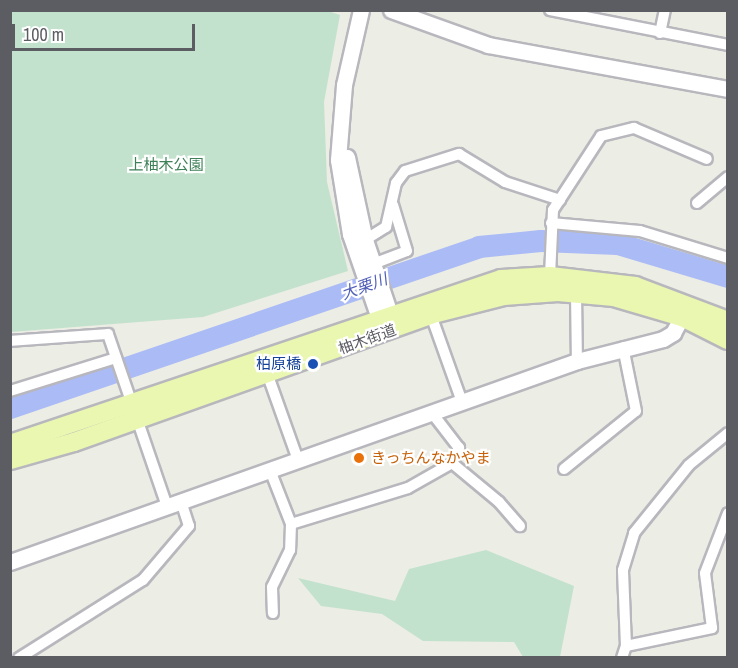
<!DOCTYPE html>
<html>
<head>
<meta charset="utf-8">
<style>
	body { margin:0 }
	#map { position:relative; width:738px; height:668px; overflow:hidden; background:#ecede4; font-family:"Archivo Narrow","Noto Sans JP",sans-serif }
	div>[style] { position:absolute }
	.green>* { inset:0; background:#c3e2ce }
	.river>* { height:22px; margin:-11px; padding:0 11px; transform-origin:11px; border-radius:11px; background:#abbbf6 }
	.roads { filter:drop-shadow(2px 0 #b7b7bd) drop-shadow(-2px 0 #b7b7bd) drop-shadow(0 2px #b7b7bd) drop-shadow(0 -2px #b7b7bd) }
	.street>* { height:10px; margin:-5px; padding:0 5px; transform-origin:5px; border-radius:5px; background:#fff }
	.secondary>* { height:15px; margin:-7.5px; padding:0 7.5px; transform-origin:7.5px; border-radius:7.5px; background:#fff }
	.primary>* { height:18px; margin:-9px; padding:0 9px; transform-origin:9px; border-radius:9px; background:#eaf7b0 }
	.dots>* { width:16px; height:16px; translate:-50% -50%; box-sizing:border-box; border:3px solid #fff; border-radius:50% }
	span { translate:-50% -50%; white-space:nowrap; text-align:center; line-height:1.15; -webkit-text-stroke:4.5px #fff; paint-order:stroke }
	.park-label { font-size:15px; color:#3e8158 }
	.street-label { font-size:15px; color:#5c5d63 }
	.transit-label { font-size:15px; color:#164399 }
	.right { translate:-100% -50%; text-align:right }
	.food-label { font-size:15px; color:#c56008 }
	.left { translate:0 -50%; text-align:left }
	.water-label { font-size:16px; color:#505fb7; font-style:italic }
	.frame { position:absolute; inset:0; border:12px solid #5c5d63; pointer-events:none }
	.scale { position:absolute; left:12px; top:24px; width:183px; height:27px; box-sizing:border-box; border:3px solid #5c5d63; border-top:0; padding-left:8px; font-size:18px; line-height:21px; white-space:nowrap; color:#5c5d63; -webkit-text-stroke:4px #fff; paint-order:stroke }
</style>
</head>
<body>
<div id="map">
	<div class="green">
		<i style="clip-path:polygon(328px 11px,340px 15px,324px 102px,327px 182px,348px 271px,203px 317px,11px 332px,11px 11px)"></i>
		<i style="clip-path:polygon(486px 550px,574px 586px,560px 657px,523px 657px,514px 642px,423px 641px,382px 614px,321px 606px,298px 578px,395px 601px,409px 569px)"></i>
	</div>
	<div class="river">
		<i style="left:10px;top:408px;width:496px;rotate:-18.9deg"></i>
		<i style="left:479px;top:247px;width:62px;rotate:-5.5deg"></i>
		<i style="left:541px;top:241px;width:77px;rotate:2.2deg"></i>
		<i style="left:618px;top:244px;width:115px;rotate:16.7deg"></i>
	</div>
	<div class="roads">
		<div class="street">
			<i style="left:550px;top:10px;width:181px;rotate:11.1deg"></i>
			<i style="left:660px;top:33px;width:24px;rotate:-78deg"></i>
			<i style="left:697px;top:203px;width:40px;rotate:-40deg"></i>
			<i style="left:551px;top:223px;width:89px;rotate:5.1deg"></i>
			<i style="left:640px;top:231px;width:92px;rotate:17.1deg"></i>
			<i style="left:365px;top:240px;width:25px;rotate:-32deg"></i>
			<i style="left:386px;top:227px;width:45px;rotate:-77.2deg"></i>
			<i style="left:396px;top:183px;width:15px;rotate:-53deg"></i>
			<i style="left:405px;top:171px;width:57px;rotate:-17.5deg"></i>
			<i style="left:459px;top:154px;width:54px;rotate:31.3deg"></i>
			<i style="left:505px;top:182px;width:58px;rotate:18.1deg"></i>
			<i style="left:373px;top:264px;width:36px;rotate:-21deg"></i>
			<i style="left:407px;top:251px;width:48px;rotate:-106.9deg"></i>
			<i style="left:550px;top:276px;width:66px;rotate:-87.4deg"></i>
			<i style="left:553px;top:210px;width:88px;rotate:-57deg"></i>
			<i style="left:601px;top:136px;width:34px;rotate:-14deg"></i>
			<i style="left:634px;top:128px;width:79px;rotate:23deg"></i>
			<i style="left:576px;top:293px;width:68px;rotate:89.2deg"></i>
			<i style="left:431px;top:315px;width:92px;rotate:70.4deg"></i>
			<i style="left:10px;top:341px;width:98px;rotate:-4.1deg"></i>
			<i style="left:108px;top:334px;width:182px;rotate:71.1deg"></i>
			<i style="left:267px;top:373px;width:92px;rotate:70.4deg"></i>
			<i style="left:10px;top:391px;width:111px;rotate:-17.3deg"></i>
			<i style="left:452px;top:463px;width:61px;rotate:39.7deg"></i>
			<i style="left:499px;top:502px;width:32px;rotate:49deg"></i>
			<i style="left:564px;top:469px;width:92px;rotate:-38.9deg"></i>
			<i style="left:636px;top:411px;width:65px;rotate:-101.5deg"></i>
			<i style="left:270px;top:470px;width:58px;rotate:68.7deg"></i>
			<i style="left:291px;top:524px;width:26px;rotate:92deg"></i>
			<i style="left:290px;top:550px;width:41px;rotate:115.9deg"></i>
			<i style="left:272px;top:587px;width:26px;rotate:88deg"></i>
			<i style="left:291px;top:524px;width:122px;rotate:-17.1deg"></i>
			<i style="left:408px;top:488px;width:51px;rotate:-29.6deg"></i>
			<i style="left:452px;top:463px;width:17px;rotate:-65deg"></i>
			<i style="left:459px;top:448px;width:44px;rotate:-127.6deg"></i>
			<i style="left:626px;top:646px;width:76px;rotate:-92.3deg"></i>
			<i style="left:623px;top:570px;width:39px;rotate:-73deg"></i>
			<i style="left:634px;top:533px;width:87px;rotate:-51deg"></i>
			<i style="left:689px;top:465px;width:50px;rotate:-39.4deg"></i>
			<i style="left:19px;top:658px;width:146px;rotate:-32.2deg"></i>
			<i style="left:143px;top:580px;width:71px;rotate:-49.6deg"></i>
			<i style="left:189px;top:526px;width:26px;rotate:-108deg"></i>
			<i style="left:622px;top:658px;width:13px;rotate:-72deg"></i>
			<i style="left:626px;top:646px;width:88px;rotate:-11.8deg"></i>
			<i style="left:712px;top:628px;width:55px;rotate:-97.3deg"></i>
			<i style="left:705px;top:573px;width:64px;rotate:-69deg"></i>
		</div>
		<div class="secondary">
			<i style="left:361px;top:10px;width:77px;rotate:102.8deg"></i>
			<i style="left:344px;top:85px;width:75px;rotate:94.6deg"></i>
			<i style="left:338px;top:160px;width:75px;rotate:80.8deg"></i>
			<i style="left:350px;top:234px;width:89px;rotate:71deg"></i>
			<i style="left:379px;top:318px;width:14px;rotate:54deg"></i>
			<i style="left:391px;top:10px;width:103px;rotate:19.8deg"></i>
			<i style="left:488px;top:45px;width:244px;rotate:10.4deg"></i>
			<i style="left:347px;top:157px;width:85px;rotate:77.8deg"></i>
			<i style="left:365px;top:240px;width:78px;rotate:71.3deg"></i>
			<i style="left:390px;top:314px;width:14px;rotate:94deg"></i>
			<i style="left:10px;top:562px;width:602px;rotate:-19.52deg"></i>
			<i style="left:577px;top:361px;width:89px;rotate:-14.3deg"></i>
			<i style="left:663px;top:339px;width:12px;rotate:-31deg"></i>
			<i style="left:673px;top:333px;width:27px;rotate:-62deg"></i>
		</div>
		<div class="primary">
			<i style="left:10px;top:444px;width:518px;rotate:-18.57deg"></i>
			<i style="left:501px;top:279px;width:49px;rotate:-3.5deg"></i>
			<i style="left:550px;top:276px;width:86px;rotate:6.7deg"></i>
			<i style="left:635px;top:286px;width:99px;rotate:20.6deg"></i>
			<i style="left:10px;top:460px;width:66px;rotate:-15.7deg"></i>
			<i style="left:74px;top:442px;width:385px;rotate:-19.6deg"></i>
			<i style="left:437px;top:313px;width:69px;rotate:-14.2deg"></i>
			<i style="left:504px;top:296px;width:54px;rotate:-4.2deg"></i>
			<i style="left:558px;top:292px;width:56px;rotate:5.1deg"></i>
			<i style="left:614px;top:297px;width:71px;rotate:16.4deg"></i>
			<i style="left:682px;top:317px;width:51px;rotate:26.6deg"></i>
		</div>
	</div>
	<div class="dots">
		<i style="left:313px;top:364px;background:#1a4fb4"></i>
		<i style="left:359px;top:458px;background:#e8710a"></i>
	</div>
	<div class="park-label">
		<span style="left:166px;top:165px">上柚木公園</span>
	</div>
	<div class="street-label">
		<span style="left:367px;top:339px;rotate:-20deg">柚木街道</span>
	</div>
	<div class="transit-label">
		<span class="right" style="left:301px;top:364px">柏原橋</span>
	</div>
	<div class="food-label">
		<span class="left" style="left:371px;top:458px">きっちんなかやま</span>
	</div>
	<div class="water-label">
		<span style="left:364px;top:286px;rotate:-20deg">大栗川</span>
	</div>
	<div class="frame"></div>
	<div class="scale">100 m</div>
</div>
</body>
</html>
